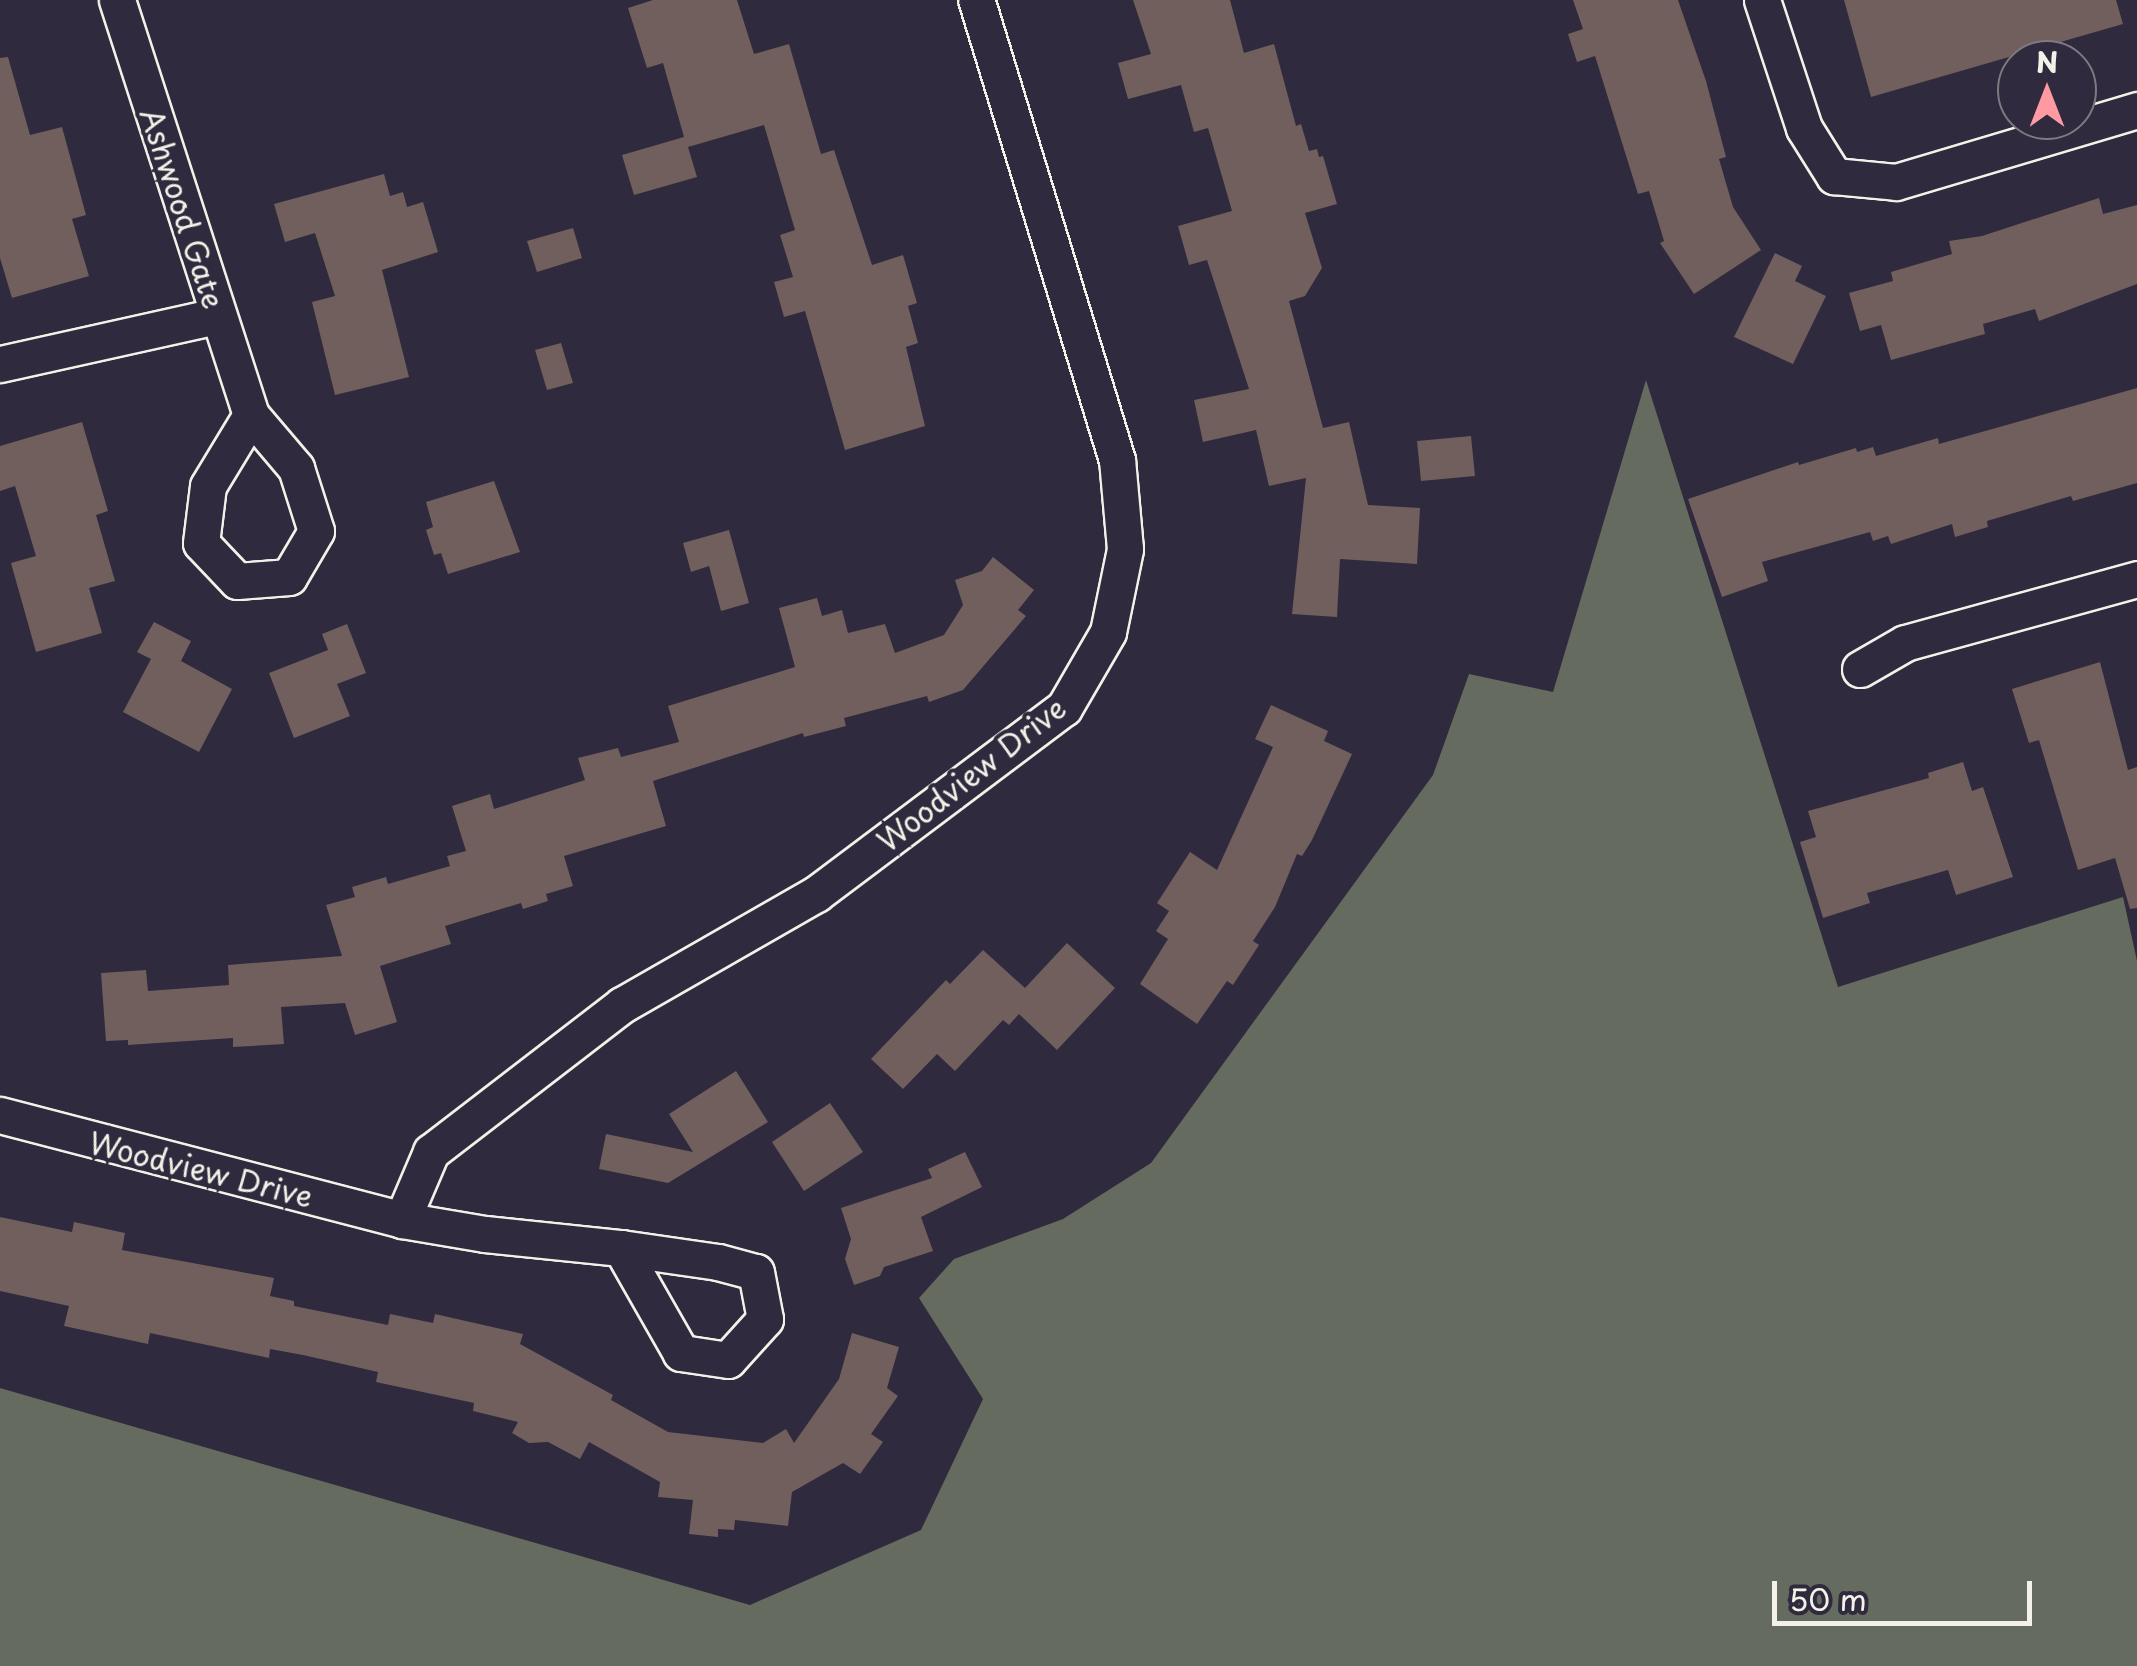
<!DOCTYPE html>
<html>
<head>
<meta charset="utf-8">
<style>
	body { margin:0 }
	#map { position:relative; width:2137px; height:1666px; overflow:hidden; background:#2f2a3d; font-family:"Playpen Sans",sans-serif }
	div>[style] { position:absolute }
	.green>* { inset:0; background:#656b5e }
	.building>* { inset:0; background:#705f5d }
	.roads { filter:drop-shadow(2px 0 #f4f1e8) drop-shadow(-2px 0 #f4f1e8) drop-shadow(0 2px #f4f1e8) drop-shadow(0 -2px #f4f1e8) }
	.minor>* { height:35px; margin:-17.5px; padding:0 17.5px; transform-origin:17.5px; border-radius:17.5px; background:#2f2a3d }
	span { translate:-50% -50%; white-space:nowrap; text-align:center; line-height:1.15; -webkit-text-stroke:8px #2f2a3d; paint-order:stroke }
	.street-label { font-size:30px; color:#f4f1e8 }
	.north { position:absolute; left:1997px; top:40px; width:100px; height:100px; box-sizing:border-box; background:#2f2a3d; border:2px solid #7e7a81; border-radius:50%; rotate:0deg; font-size:28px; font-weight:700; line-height:40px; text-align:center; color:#f4f1e8 }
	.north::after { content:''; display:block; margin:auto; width:35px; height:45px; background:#ff9aa2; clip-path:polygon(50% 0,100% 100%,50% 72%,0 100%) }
	.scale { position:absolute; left:1772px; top:1581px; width:260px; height:45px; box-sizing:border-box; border:5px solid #f4f1e8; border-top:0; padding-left:12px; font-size:30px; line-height:35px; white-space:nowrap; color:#f4f1e8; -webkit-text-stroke:8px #2f2a3d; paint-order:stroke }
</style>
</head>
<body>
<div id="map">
	<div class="green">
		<i style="clip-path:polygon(1646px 380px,1838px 987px,2123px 897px,2137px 961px,2137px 1666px,0 1666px,0 1388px,750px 1605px,921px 1530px,983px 1399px,919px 1298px,954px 1259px,1063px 1219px,1151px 1163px,1433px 775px,1469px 674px,1553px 692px)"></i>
	</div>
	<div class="building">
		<i style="clip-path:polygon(653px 0,737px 0,754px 54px,789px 44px,821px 154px,834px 150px,872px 265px,903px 255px,917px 303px,908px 306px,918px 343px,906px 347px,925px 426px,845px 450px,805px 311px,784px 317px,774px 282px,793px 277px,780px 235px,795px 230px,764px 125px,688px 147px,697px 177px,634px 195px,622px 155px,684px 137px,663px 63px,647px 68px,628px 8px)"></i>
		<i style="clip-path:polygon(1133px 0,1230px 0,1244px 53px,1274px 44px,1296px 126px,1301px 124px,1309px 151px,1317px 149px,1319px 157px,1323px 156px,1337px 204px,1305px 213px,1322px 268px,1305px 296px,1289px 301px,1323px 428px,1349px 422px,1368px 505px,1420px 508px,1417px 564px,1340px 559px,1337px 617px,1292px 614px,1306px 478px,1269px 486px,1256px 430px,1203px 442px,1194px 400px,1249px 389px,1207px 260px,1189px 265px,1178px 226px,1232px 211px,1208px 128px,1194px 132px,1181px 85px,1128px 99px,1118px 63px,1151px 54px)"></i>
		<i style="clip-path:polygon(1573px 0,1678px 0,1706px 81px,1726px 157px,1719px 159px,1733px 207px,1761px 250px,1694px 294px,1660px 243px,1664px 241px,1649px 191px,1638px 194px,1595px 56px,1577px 62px,1568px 34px,1583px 29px)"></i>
		<i style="clip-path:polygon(1844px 0,2116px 0,2123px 24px,1871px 97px)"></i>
		<i style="clip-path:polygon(8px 57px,30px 135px,62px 127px,86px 215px,72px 219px,89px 276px,12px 298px,0 258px,0 58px)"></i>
		<i style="clip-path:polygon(384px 174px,390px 196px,403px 192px,407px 207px,423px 202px,438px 252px,382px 270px,409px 377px,335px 395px,312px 302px,335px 296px,315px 233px,285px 242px,274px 204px)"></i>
		<i style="clip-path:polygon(2099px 198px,2103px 214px,2137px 205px,2137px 284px,2039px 321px,2035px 309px,1983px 324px,1985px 334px,1891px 360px,1881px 325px,1860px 331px,1849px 293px,1893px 281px,1891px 272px,1952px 254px,1949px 241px,1982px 236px)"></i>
		<i style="clip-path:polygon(573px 228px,582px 258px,537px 272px,527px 241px)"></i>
		<i style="clip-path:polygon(1775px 253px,1802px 266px,1795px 281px,1826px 296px,1793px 364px,1734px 337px)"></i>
		<i style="clip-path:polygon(561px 343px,573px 383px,547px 390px,535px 350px)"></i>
		<i style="clip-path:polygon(2137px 388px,2137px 483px,2073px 501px,2071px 496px,1987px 521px,1988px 527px,1955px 537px,1952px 524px,1891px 544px,1888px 536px,1873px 541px,1870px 532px,1762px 562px,1768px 581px,1722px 597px,1688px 499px,1798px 462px,1799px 465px,1856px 448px,1857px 452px,1873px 447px,1876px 456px,1938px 438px,1939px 444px)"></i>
		<i style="clip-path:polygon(82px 422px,108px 511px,96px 515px,115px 581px,89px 588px,102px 633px,36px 652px,11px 563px,36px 556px,15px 486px,0 491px,0 446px)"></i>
		<i style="clip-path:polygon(1471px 436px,1475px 476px,1421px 481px,1417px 441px)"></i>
		<i style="clip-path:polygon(494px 481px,520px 552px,448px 574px,441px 553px,434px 555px,426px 530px,433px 527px,426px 502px)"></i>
		<i style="clip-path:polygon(729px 530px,749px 603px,721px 611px,709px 566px,691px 572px,683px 543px)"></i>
		<i style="clip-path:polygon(993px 557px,1034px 590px,1018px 610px,1026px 616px,963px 690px,929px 702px,927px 696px,844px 718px,846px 726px,804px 737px,803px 733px,653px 781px,666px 826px,564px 856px,573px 886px,546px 894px,548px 901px,523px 909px,521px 903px,445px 926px,451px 944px,380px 966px,397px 1022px,355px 1035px,345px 1003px,281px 1007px,284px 1044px,233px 1047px,233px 1038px,128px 1045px,128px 1040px,106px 1041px,101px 973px,146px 970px,148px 991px,229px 985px,228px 965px,342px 956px,326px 905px,355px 897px,352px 887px,386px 877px,388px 884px,450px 866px,447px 856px,466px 851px,452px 806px,490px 794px,494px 809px,585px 780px,578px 758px,618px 748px,621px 757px,679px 742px,668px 706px,795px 667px,779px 608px,817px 598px,822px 616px,842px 610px,848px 633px,885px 624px,895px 653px,944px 635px,963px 605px,955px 580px,982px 571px)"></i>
		<i style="clip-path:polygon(154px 622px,191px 641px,181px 661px,232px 689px,199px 752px,123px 712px,151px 659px,137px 652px)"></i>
		<i style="clip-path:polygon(347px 624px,366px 673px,337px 684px,350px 716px,294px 738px,269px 673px,328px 650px,322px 634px)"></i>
		<i style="clip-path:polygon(2100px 662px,2128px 770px,2137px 767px,2137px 908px,2130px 909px,2115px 858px,2078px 870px,2039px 740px,2029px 743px,2012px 689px)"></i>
		<i style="clip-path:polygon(1271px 705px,1328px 731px,1324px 741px,1352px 754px,1312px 840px,1302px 856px,1297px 854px,1275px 907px,1253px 941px,1259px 945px,1233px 985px,1227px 981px,1197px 1024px,1140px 984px,1168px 939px,1156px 931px,1169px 911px,1157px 903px,1190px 852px,1217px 870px,1273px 747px,1255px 739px)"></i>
		<i style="clip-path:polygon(1963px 762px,1972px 791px,1983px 787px,2013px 877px,1956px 895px,1948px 870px,1867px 893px,1870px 903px,1823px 918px,1800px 842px,1816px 837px,1808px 811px,1929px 778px,1928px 773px)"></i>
		<i style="clip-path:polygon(1067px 943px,1115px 988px,1057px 1050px,1019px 1014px,1009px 1025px,1003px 1020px,955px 1071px,937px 1054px,903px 1089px,871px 1059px,946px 980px,950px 984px,983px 950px,1025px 988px)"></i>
		<i style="clip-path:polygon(736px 1071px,768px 1122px,668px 1183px,599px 1169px,606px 1134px,693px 1152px,669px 1114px)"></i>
		<i style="clip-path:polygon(830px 1103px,863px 1152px,804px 1191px,772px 1142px)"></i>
		<i style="clip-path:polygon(965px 1152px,982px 1187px,921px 1217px,933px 1251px,884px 1267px,880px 1276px,854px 1285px,845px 1259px,851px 1239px,841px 1208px,932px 1178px,928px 1169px)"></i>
		<i style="clip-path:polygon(0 1217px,72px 1232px,74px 1222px,125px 1233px,122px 1250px,274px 1278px,270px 1296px,294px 1301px,294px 1306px,388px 1325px,390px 1314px,433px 1323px,435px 1314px,523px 1334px,520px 1344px,613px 1395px,611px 1400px,668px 1432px,763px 1443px,786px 1429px,794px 1443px,839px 1379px,852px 1333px,899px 1347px,887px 1388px,898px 1396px,871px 1434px,883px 1442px,860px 1474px,843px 1463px,792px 1492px,788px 1526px,735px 1520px,734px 1530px,718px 1529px,718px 1537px,689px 1534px,693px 1500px,658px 1497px,660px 1482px,589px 1442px,580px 1459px,548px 1442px,529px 1443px,512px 1433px,518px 1422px,473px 1411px,474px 1403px,376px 1382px,378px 1372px,303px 1355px,270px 1349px,269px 1358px,150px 1333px,148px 1344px,64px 1326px,69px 1306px,0 1291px)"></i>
	</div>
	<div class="roads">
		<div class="minor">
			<i style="left:117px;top:0;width:436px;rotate:72.1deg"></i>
			<i style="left:251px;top:415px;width:70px;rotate:49.7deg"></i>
			<i style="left:296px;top:468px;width:66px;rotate:72.4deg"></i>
			<i style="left:316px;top:531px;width:53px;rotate:120.4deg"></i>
			<i style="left:289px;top:577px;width:52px;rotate:175.6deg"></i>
			<i style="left:237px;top:581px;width:52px;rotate:-133.5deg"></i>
			<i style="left:201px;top:543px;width:57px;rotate:-83deg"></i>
			<i style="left:208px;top:486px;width:83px;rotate:-58.8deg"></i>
			<i style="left:1762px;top:0;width:135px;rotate:71.8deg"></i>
			<i style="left:1804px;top:128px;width:57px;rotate:58deg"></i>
			<i style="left:1834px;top:176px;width:62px;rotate:5.5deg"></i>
			<i style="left:1896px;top:182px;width:252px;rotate:-16.6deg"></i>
			<i style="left:0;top:364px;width:222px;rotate:-12.5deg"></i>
			<i style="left:1860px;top:669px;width:52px;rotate:-30deg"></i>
			<i style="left:1905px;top:643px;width:241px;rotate:-15.4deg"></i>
			<i style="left:0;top:1115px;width:415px;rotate:14.6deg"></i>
			<i style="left:402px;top:1220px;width:84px;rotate:9.6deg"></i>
			<i style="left:485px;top:1234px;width:137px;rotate:5.9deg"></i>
			<i style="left:621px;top:1248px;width:98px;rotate:8.2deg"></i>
			<i style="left:718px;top:1262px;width:39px;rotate:15deg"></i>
			<i style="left:756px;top:1272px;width:48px;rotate:79.2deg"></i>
			<i style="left:765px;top:1319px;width:55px;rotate:132.1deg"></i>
			<i style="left:728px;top:1360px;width:48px;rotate:-171.5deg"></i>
			<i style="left:681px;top:1353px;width:121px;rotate:-119.7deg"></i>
			<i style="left:402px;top:1220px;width:74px;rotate:-66.9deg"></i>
			<i style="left:431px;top:1152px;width:241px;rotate:-37.6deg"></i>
			<i style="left:622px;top:1005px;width:224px;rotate:-29.8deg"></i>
			<i style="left:816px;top:894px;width:310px;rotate:-36.9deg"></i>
			<i style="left:1064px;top:708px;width:88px;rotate:-59.9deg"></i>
			<i style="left:1108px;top:632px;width:85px;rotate:-78.4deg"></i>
			<i style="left:1125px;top:549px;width:89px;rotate:-95.1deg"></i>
			<i style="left:1117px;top:460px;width:481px;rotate:-107deg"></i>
		</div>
	</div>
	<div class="street-label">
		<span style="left:183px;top:208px;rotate:72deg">Ashwood Gate</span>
		<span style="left:971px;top:774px;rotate:-38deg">Woodview Drive</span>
		<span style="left:201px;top:1169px;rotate:14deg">Woodview Drive</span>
	</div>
	<div class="north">N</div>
	<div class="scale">50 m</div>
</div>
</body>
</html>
